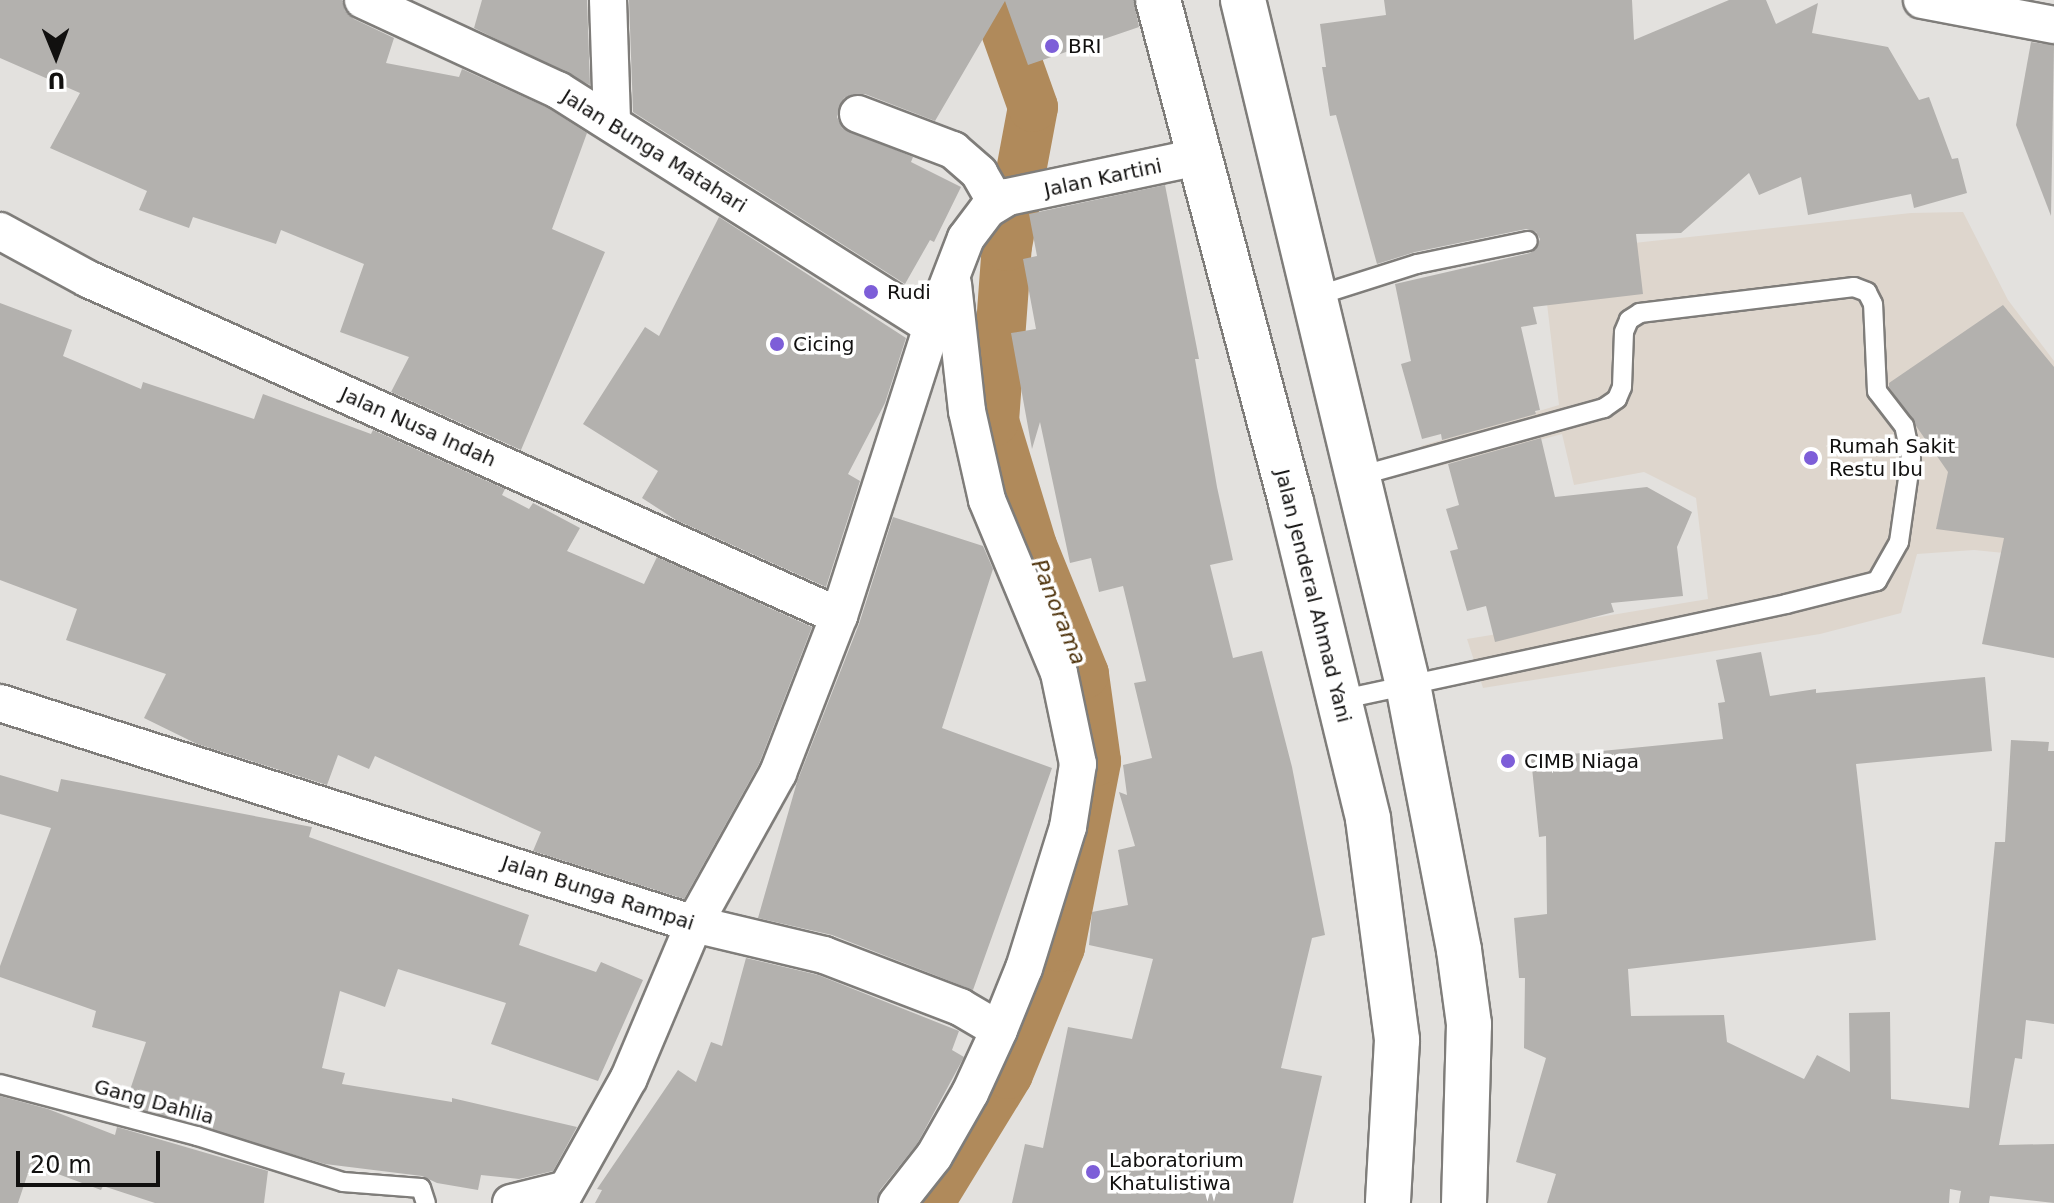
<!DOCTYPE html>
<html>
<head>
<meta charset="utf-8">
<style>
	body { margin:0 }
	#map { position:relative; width:2054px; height:1203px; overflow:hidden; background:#e3e1de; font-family:"DejaVu Sans",sans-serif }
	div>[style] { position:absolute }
	.built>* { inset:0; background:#ded6cd }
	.canal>* { height:50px; margin:-25px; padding:0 25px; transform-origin:25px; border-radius:25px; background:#b08a5b }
	.building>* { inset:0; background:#b3b1ae }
	.roads { filter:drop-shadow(2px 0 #7f7d7a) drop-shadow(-2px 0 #7f7d7a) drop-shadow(0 2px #7f7d7a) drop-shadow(0 -2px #7f7d7a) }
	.service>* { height:18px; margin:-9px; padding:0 9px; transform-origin:9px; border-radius:9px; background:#fff }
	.minor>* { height:36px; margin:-18px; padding:0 18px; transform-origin:18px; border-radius:18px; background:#fff }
	.secondary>* { height:44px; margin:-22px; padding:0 22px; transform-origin:22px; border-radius:22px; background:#fff }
	.dots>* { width:22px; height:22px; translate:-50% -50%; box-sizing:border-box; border:4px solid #fff; border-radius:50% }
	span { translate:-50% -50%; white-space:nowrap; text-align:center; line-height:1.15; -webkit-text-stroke:7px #fff; paint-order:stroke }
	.poi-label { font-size:20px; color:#11100f }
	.left { translate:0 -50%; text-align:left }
	.street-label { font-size:20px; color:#11100f }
	.water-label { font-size:22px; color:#50350e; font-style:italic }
	.north { position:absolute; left:16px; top:16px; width:80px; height:80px; -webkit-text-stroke:6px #fff; paint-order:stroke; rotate:179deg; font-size:22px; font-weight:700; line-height:32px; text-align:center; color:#11100f }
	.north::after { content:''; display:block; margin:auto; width:28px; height:36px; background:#11100f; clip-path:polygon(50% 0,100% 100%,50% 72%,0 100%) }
	.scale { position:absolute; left:16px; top:1151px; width:144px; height:36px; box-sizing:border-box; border:4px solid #11100f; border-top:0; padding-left:10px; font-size:24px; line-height:28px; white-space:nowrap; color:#11100f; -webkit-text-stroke:6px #fff; paint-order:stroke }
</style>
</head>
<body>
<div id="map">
	<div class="built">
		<i style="clip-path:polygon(1963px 212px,2008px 300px,2054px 361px,2054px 558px,1974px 550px,1917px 554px,1901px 613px,1820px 634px,1483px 688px,1467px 639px,1708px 599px,1696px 498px,1644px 472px,1574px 485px,1562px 434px,1424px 470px,1421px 446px,1559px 405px,1541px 253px,1911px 213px)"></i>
	</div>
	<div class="canal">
		<i style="left:929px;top:1203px;width:151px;rotate:-58.5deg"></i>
		<i style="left:1008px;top:1074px;width:137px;rotate:-67.7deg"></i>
		<i style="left:1060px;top:947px;width:189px;rotate:-79deg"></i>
		<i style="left:1096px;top:761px;width:88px;rotate:-97.9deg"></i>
		<i style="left:1084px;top:674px;width:138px;rotate:-112.1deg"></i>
		<i style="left:1032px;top:546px;width:131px;rotate:-106.9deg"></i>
		<i style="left:994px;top:421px;width:175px;rotate:-85.8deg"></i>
		<i style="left:1007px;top:246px;width:141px;rotate:-79.4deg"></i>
		<i style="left:1033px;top:107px;width:114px;rotate:-109.6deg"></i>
	</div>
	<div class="building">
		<i style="clip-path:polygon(0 0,342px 0,345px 11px,354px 19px,394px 38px,386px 63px,459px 77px,462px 69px,548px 108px,587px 133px,552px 229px,605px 252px,521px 450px,391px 392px,409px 357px,340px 332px,364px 264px,281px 230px,276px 244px,193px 217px,189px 228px,139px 210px,147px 191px,50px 148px,80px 93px,0 58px)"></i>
		<i style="clip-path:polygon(482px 0,587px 0,590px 85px,474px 28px)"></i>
		<i style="clip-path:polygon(629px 0,1134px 0,1139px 27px,1028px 65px,1005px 1px,935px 121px,865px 94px,854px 94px,844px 98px,837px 117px,842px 128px,913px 157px,911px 162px,961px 187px,934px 242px,930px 240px,905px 284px,633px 112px)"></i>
		<i style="clip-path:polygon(1384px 0,1632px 0,1634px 40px,1729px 0,1766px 0,1776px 24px,1818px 3px,1812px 33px,1888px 47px,1919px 100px,1929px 97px,1952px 159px,1958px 158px,1967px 193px,1914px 208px,1911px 194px,1808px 215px,1801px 177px,1759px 195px,1749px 173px,1681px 233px,1636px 234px,1643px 294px,1533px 307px,1537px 324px,1521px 327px,1540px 410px,1535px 411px,1536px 414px,1442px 440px,1441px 434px,1422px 439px,1401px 364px,1411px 361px,1395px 284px,1530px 253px,1536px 249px,1540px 239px,1536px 232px,1526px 229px,1415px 252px,1377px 264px,1336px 115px,1330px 116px,1322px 67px,1326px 67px,1320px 24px,1386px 15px)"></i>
		<i style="clip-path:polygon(2031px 42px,2054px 45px,2051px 216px,2016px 125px)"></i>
		<i style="clip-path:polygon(1165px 185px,1199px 359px,1195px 359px,1217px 487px,1233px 560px,1210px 565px,1233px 658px,1262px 651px,1292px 767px,1325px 935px,1312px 938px,1281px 1068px,1322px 1076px,1293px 1203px,1012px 1203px,1025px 1144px,1043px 1148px,1068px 1027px,1132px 1039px,1153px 959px,1089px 945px,1092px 912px,1128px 905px,1118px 850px,1135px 846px,1119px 792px,1127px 795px,1123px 765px,1152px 758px,1134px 683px,1146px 681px,1123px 586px,1099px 592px,1091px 558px,1070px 563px,1040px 422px,1032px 449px,1011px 333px,1036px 329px,1023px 259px,1037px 256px,1029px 214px)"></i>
		<i style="clip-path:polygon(719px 217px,906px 338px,885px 403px,848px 474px,860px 481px,826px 587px,676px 520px,642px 498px,658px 471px,583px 424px,645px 327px,659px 336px)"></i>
		<i style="clip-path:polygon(0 303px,72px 330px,63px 356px,141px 389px,143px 382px,254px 419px,263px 394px,371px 434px,373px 430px,505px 489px,502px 495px,529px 509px,533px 503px,580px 528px,567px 551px,644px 584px,657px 557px,812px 627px,759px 764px,684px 899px,533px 851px,541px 832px,375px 756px,369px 769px,338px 755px,327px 785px,197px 744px,144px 718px,166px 674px,66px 640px,77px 609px,0 580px)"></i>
		<i style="clip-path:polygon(2003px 305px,2054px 367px,2054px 658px,1982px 644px,2004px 538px,1936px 529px,1948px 472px,1889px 387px,1889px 383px)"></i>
		<i style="clip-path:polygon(1541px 438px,1555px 497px,1647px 487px,1692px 512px,1677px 547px,1683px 596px,1611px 603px,1614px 612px,1495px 642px,1486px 606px,1467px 611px,1450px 551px,1458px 549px,1446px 509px,1459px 505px,1448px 464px)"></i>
		<i style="clip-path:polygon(893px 517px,983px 546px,993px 569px,942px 728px,1052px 768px,973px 990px,832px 935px,758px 918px,797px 782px,859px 624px)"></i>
		<i style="clip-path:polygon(1761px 652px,1770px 696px,1816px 689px,1816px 693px,1985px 677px,1992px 751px,1856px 764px,1876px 940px,1628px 969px,1631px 1016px,1724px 1015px,1727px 1042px,1804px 1079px,1817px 1055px,1850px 1072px,1849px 1013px,1890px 1012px,1891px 1099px,1969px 1108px,1995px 842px,2005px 842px,2011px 740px,2049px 742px,2048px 751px,2054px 751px,2054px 1024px,2026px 1020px,2022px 1059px,2015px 1058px,1999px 1145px,2054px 1144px,2054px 1203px,1990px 1196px,1989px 1203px,1959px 1203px,1961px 1191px,1950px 1189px,1949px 1203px,1547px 1203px,1556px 1174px,1516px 1162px,1546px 1058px,1524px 1048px,1525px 978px,1519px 978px,1514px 918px,1547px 914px,1546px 836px,1539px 837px,1531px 758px,1723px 739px,1718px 703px,1725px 702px,1716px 660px)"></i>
		<i style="clip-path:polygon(0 775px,58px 792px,61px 779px,312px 827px,309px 837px,529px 915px,519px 945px,596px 972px,601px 962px,643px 980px,598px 1081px,491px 1044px,506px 1003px,398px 969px,385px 1007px,340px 991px,322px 1068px,345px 1073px,342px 1084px,452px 1102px,452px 1098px,577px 1127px,553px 1171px,519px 1179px,481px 1175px,478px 1190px,437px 1183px,422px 1176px,325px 1164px,125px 1105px,146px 1042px,92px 1027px,96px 1011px,0 977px,0 966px,51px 828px,0 814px)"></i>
		<i style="clip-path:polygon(746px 958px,818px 975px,959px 1031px,952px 1050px,964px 1057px,917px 1144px,880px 1190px,876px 1203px,595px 1203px,602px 1190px,597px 1189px,678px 1070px,696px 1082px,711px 1042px,722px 1046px)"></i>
		<i style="clip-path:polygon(0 1096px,48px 1109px,115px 1135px,117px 1127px,268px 1171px,264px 1203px,155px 1203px,103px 1186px,101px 1190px,31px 1164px,18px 1203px,0 1203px)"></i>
	</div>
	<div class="roads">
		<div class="service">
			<i style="left:1313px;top:297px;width:109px;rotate:-17.6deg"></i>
			<i style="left:1417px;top:264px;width:113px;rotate:-11.7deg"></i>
			<i style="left:1339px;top:700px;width:457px;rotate:-12.1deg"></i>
			<i style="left:1786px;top:604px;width:94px;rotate:-14.2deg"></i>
			<i style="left:1877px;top:581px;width:45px;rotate:-60.6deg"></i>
			<i style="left:1899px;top:542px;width:85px;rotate:-81.9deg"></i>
			<i style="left:1911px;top:458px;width:33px;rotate:-102deg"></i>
			<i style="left:1904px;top:426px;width:44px;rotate:-127.6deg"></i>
			<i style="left:1877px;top:391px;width:87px;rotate:-92.6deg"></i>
			<i style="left:1873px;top:304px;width:13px;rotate:-117deg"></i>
			<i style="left:1867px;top:292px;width:14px;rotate:-159deg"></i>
			<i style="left:1854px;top:287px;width:216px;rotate:173.1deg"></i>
			<i style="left:1640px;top:313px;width:13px;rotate:148deg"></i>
			<i style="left:1629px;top:320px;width:13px;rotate:113deg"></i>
			<i style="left:1624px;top:332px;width:55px;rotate:92.1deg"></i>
			<i style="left:1622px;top:387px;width:13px;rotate:113deg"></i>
			<i style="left:1617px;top:399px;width:16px;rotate:145deg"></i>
			<i style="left:1604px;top:408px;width:255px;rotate:164.5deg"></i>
			<i style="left:0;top:1084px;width:204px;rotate:14.8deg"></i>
			<i style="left:197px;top:1136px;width:153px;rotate:17.5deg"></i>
			<i style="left:343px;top:1182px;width:78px;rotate:4.4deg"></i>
			<i style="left:421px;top:1188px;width:16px;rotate:72deg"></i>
		</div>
		<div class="minor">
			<i style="left:363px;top:0;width:215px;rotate:24.8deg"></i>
			<i style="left:558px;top:90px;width:442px;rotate:32.3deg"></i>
			<i style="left:608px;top:0;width:121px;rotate:88.1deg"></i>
			<i style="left:1922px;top:0;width:134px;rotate:10.7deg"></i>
			<i style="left:858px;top:114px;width:102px;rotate:20.8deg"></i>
			<i style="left:953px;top:150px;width:35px;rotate:41deg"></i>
			<i style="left:979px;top:173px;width:34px;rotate:60deg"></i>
			<i style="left:0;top:231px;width:100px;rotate:28.6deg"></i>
			<i style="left:88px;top:279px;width:823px;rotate:24.17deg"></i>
			<i style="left:953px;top:284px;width:128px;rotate:83.7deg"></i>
			<i style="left:967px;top:411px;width:91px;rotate:77.3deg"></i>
			<i style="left:987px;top:500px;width:187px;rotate:67.4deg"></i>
			<i style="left:1059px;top:673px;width:93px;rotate:78.2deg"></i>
			<i style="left:1078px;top:764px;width:64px;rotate:99deg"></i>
			<i style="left:1068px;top:827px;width:148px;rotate:107.3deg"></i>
			<i style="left:1024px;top:968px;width:67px;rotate:112deg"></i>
			<i style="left:0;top:703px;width:728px;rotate:17.66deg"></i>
			<i style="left:694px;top:924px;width:134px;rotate:13.4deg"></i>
			<i style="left:824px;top:955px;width:146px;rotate:20.9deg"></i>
			<i style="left:960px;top:1007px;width:45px;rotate:30.5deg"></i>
			<i style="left:999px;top:1030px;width:69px;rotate:114.7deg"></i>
			<i style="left:970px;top:1093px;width:73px;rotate:119.7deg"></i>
			<i style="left:934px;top:1156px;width:60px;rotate:128.2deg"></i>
			<i style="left:511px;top:1203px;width:54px;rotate:-14deg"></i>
			<i style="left:559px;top:1203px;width:143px;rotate:-60.8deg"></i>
			<i style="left:629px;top:1078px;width:167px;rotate:-67.1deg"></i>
			<i style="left:694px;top:924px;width:173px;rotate:-60.9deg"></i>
			<i style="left:778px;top:773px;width:168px;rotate:-68.8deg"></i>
			<i style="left:839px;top:616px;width:305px;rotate:-72.2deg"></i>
			<i style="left:932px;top:326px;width:94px;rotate:-68.9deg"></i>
			<i style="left:966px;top:238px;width:36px;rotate:-53deg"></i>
			<i style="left:988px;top:209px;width:23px;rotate:-31deg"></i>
			<i style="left:1008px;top:197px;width:194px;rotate:-11.9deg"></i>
		</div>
		<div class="secondary">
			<i style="left:1158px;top:0;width:519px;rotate:75.16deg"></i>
			<i style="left:1291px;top:502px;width:326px;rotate:76.3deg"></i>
			<i style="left:1368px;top:819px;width:223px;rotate:82.5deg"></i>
			<i style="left:1397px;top:1040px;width:163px;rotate:93.2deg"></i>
			<i style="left:1243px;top:0;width:705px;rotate:76.46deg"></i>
			<i style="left:1408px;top:685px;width:270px;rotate:79.1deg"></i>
			<i style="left:1459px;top:950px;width:75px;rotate:82.3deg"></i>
			<i style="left:1469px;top:1024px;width:179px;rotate:91.6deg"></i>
		</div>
	</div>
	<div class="dots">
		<i style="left:1052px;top:46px;background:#7d5ed8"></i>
		<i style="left:871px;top:292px;background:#7d5ed8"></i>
		<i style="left:777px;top:344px;background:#7d5ed8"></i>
		<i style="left:1811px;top:458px;background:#7d5ed8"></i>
		<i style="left:1508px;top:761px;background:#7d5ed8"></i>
		<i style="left:1093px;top:1172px;background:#7d5ed8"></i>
	</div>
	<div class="poi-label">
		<span class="left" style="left:1068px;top:46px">BRI</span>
		<span class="left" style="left:887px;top:292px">Rudi</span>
		<span class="left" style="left:793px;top:344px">Cicing</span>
		<span class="left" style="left:1829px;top:458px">Rumah Sakit<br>Restu Ibu</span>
		<span class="left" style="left:1524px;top:761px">CIMB Niaga</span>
		<span class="left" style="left:1109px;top:1172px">Laboratorium<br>Khatulistiwa</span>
	</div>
	<div class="street-label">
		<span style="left:654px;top:151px;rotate:32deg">Jalan Bunga Matahari</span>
		<span style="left:1103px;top:178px;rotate:-12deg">Jalan Kartini</span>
		<span style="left:418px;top:427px;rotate:24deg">Jalan Nusa Indah</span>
		<span style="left:1313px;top:596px;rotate:76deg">Jalan Jenderal Ahmad Yani</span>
		<span style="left:598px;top:893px;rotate:18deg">Jalan Bunga Rampai</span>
		<span style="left:154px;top:1102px;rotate:15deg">Gang Dahlia</span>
	</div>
	<div class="water-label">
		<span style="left:1059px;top:612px;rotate:68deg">Panorama</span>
	</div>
	<div class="north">U</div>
	<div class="scale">20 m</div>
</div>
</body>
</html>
